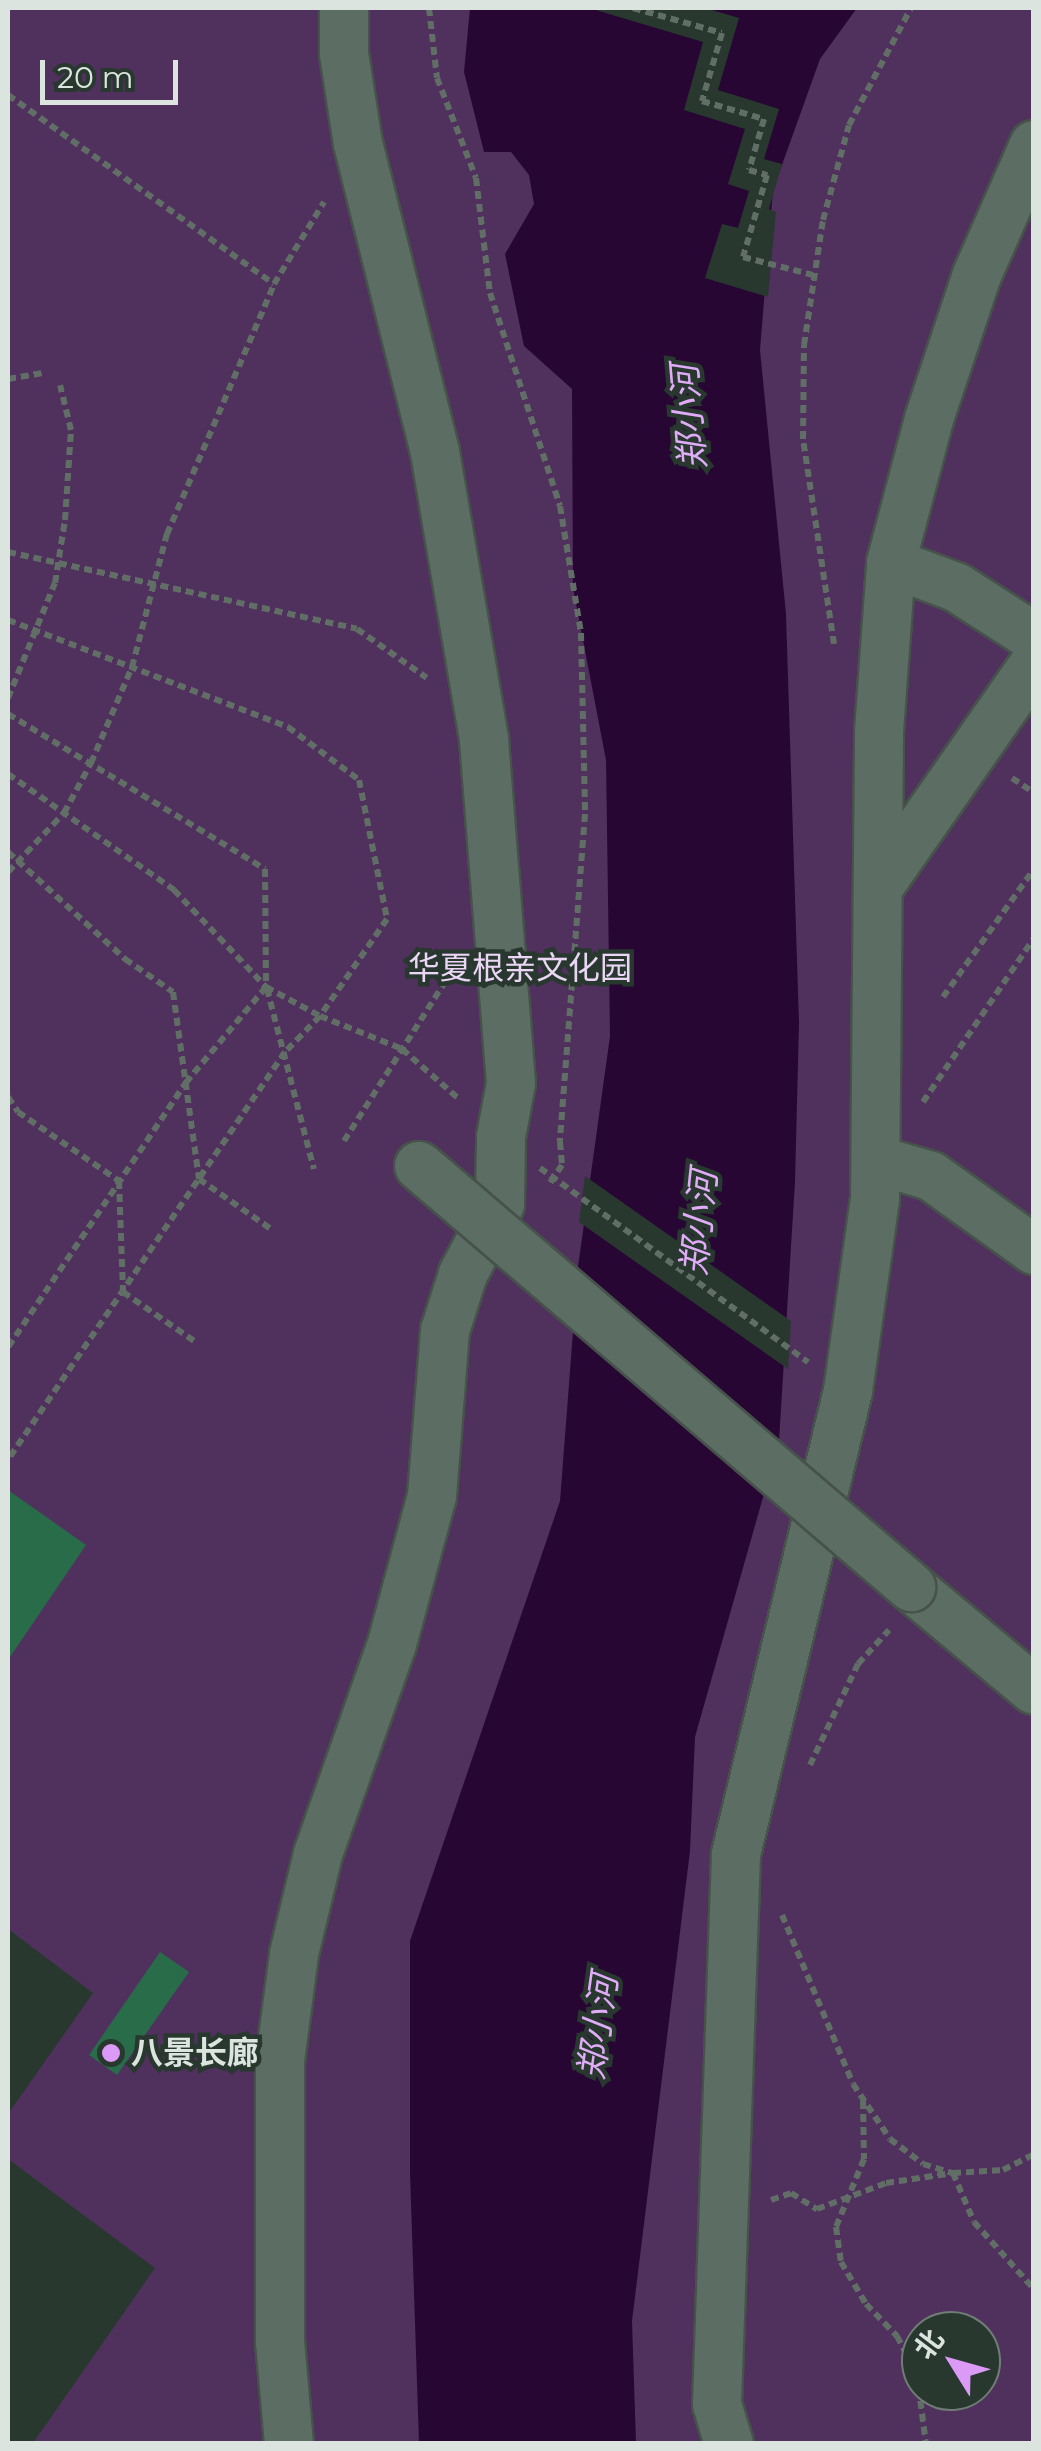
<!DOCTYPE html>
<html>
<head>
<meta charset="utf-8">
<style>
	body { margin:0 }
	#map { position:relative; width:1041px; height:2451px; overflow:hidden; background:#28382f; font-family:Montserrat,"Noto Sans SC",sans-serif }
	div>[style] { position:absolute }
	.green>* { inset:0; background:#50315d }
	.water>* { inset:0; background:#270633 }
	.pier>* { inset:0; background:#28382f }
	.building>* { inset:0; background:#286c4a }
	.path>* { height:6px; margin-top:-3px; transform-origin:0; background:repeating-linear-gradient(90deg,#606e66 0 8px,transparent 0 13px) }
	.roads { filter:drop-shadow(2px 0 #46524b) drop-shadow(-2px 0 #46524b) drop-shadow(0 2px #46524b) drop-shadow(0 -2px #46524b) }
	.minor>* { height:48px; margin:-24px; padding:0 24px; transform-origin:24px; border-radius:24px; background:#5c6d63 }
	.path-bridge>* { height:6px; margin-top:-3px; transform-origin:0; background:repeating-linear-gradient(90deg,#606e66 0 8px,transparent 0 13px) }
	.bridges { filter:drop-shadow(2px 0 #46524b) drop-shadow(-2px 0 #46524b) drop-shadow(0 2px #46524b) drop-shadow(0 -2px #46524b) }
	.minor-bridge>* { height:48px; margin:-24px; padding:0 24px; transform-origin:24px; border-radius:24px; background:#5c6d63 }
	.dots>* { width:28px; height:28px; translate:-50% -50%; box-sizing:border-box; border:5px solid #28382f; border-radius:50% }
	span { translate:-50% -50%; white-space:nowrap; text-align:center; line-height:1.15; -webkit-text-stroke:9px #28382f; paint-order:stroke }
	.park-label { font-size:32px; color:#ebd6f5 }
	.poi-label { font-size:32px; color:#dbe4de; font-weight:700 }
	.left { translate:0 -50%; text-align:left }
	.water-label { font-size:35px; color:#e0acf8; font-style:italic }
	.frame { position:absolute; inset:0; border:10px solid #dbe4de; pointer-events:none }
	.north { position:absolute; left:901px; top:2311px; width:100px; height:100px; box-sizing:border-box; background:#28382f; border:2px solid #707d75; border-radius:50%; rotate:307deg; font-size:28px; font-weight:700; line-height:40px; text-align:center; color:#dbe4de }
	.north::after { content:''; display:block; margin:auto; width:35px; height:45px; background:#da9af6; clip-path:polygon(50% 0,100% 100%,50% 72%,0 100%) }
	.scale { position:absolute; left:40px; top:60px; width:138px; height:45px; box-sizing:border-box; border:5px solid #dbe4de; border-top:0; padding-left:12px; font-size:30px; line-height:35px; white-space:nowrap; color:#dbe4de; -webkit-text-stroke:8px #28382f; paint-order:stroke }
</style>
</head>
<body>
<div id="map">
	<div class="green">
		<i style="clip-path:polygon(evenodd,8px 8px,1033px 8px,1033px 2443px,33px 2443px,155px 2268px,8px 2159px,8px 2114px,93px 1993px,8px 1929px,8px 8px,921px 2331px,981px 2331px,981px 2391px,921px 2391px,921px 2331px)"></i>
	</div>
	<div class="water">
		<i style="clip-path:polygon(470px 8px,857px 8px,820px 59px,773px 190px,760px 350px,786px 614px,799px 1023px,795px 1182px,779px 1441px,695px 1737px,690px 1851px,632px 2321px,636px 2443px,419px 2443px,410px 2173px,410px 1941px,560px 1501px,578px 1267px,610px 1036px,606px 760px,573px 588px,572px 389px,524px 346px,505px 254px,534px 204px,529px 175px,511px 152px,484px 152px,464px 72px)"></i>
	</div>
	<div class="pier">
		<i style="clip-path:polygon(589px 8px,705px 8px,739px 18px,718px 90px,779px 109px,764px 159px,782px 164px,769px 209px,776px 212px,768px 297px,705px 278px,722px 224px,738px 228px,749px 191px,728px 184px,745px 129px,684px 110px,703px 42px)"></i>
		<i style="clip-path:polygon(585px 1176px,791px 1321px,788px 1369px,579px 1222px)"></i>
	</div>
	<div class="building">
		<i style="clip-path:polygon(8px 1490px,86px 1545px,8px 1660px)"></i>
		<i style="clip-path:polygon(160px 1952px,189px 1972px,117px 2075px,89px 2055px)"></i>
	</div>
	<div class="path">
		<i style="left:429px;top:8px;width:70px;rotate:83.5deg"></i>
		<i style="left:437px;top:78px;width:107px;rotate:68.7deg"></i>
		<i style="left:476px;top:178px;width:116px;rotate:83.1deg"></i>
		<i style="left:490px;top:293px;width:224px;rotate:71.8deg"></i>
		<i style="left:560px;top:506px;width:129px;rotate:80.6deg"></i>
		<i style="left:581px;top:633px;width:181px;rotate:88.7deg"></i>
		<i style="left:585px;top:814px;width:329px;rotate:94.4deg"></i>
		<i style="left:560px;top:1142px;width:23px;rotate:85deg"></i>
		<i style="left:562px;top:1165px;width:25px;rotate:124deg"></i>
		<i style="left:633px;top:8px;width:92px;rotate:15.7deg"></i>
		<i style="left:722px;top:33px;width:71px;rotate:106.4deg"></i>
		<i style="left:702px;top:101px;width:65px;rotate:16.2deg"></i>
		<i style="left:764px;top:119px;width:53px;rotate:106.4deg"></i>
		<i style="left:749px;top:170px;width:19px;rotate:16deg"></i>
		<i style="left:767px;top:175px;width:85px;rotate:106.3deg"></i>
		<i style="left:743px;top:257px;width:72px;rotate:14.4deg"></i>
		<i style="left:8px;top:95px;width:326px;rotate:35.4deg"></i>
		<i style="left:8px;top:379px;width:35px;rotate:-10deg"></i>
		<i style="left:8px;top:552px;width:357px;rotate:12.4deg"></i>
		<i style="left:357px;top:629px;width:85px;rotate:35deg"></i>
		<i style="left:8px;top:620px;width:300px;rotate:20.9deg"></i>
		<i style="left:288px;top:727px;width:89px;rotate:36.7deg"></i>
		<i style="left:359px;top:780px;width:142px;rotate:78.6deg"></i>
		<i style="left:387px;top:919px;width:118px;rotate:124.6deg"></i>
		<i style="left:320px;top:1016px;width:50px;rotate:134.2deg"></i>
		<i style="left:285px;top:1052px;width:493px;rotate:124.2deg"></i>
		<i style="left:834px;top:644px;width:207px;rotate:-98.6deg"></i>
		<i style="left:803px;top:439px;width:94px;rotate:-89.4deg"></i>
		<i style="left:804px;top:345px;width:126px;rotate:-81.4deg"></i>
		<i style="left:823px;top:220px;width:98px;rotate:-74.7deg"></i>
		<i style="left:849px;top:125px;width:132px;rotate:-62.1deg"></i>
		<i style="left:8px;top:698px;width:124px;rotate:-67.8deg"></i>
		<i style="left:55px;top:583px;width:64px;rotate:-81deg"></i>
		<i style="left:65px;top:520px;width:90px;rotate:-86.2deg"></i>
		<i style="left:71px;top:430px;width:46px;rotate:-103.7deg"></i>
		<i style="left:8px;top:714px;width:300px;rotate:31.1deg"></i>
		<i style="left:265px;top:869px;width:118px;rotate:89.5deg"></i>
		<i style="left:266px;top:987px;width:123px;rotate:130deg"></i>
		<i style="left:187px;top:1081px;width:321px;rotate:123.9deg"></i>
		<i style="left:8px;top:774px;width:203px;rotate:34.9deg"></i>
		<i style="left:174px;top:890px;width:134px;rotate:46.5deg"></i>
		<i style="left:266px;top:987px;width:61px;rotate:28.2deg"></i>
		<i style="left:320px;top:1016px;width:88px;rotate:21.9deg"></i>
		<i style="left:402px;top:1049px;width:77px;rotate:41.3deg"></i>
		<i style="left:1012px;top:778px;width:27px;rotate:34deg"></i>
		<i style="left:8px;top:852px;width:159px;rotate:42.4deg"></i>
		<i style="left:125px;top:959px;width:58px;rotate:34.5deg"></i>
		<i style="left:173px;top:992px;width:189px;rotate:82.1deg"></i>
		<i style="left:199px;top:1179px;width:88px;rotate:34.8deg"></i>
		<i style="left:8px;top:872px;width:81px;rotate:-46.5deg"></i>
		<i style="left:64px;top:813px;width:57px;rotate:-61.6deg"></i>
		<i style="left:91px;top:763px;width:104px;rotate:-66.9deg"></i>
		<i style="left:132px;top:667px;width:138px;rotate:-75.3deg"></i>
		<i style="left:167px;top:534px;width:272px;rotate:-66.8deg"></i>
		<i style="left:274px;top:284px;width:96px;rotate:-58.6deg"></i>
		<i style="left:267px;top:989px;width:186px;rotate:75.4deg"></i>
		<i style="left:943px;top:997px;width:157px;rotate:-54.6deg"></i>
		<i style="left:8px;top:1097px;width:18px;rotate:56deg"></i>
		<i style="left:18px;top:1112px;width:122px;rotate:34.3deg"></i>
		<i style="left:119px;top:1181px;width:111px;rotate:87.9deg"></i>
		<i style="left:123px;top:1292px;width:86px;rotate:34.6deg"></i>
		<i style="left:923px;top:1102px;width:198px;rotate:-55.9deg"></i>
		<i style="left:344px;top:1141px;width:204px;rotate:-57.6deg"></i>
		<i style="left:810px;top:1765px;width:112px;rotate:-64.6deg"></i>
		<i style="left:858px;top:1664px;width:46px;rotate:-47.6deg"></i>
		<i style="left:782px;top:1915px;width:183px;rotate:67.2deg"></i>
		<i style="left:853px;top:2084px;width:66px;rotate:56.1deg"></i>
		<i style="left:890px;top:2139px;width:41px;rotate:37.1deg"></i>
		<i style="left:923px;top:2164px;width:31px;rotate:17deg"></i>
		<i style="left:953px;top:2173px;width:50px;rotate:-3.4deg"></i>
		<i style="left:1003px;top:2170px;width:35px;rotate:-27deg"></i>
		<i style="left:863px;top:2101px;width:58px;rotate:89deg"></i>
		<i style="left:864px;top:2159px;width:74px;rotate:112.4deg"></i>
		<i style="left:836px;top:2227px;width:35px;rotate:82deg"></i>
		<i style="left:841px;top:2262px;width:49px;rotate:59.2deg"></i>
		<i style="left:866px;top:2304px;width:45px;rotate:45.9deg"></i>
		<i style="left:897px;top:2336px;width:44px;rotate:62.9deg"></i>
		<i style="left:917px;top:2375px;width:70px;rotate:82.6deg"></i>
		<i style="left:771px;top:2200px;width:21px;rotate:-19deg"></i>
		<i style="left:791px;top:2193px;width:31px;rotate:32deg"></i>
		<i style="left:817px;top:2209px;width:74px;rotate:-20.6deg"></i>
		<i style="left:886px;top:2183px;width:68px;rotate:-8.5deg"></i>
		<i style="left:953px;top:2173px;width:53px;rotate:66.8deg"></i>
		<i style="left:974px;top:2222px;width:90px;rotate:48.2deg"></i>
	</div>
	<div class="roads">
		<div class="minor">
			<i style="left:891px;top:563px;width:69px;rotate:20.3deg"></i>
			<i style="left:956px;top:587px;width:93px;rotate:32.7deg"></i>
			<i style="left:878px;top:888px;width:273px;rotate:-55.1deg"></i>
			<i style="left:876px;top:1160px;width:57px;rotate:16.2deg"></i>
			<i style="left:931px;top:1176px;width:127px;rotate:35.7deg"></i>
			<i style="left:911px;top:1587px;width:160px;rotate:39.9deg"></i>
			<i style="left:289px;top:2444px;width:102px;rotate:-95deg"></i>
			<i style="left:280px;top:2342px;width:281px;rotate:-90deg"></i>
			<i style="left:280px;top:2061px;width:108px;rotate:-82.5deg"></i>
			<i style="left:294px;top:1954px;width:103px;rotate:-76.5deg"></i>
			<i style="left:318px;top:1854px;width:223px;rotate:-70.6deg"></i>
			<i style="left:392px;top:1644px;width:153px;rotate:-74.9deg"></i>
			<i style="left:432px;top:1496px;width:166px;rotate:-85.5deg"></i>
			<i style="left:445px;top:1331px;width:60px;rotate:-72.5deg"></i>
			<i style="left:463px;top:1274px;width:79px;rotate:-62.1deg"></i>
			<i style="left:500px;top:1204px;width:67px;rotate:-89.1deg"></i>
			<i style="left:501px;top:1137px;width:55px;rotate:-79.5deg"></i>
			<i style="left:511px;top:1083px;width:345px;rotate:-94.5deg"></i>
			<i style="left:484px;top:739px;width:291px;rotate:-99.7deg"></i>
			<i style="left:435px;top:452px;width:317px;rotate:-104deg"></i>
			<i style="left:358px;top:144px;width:91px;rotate:-98.8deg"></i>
			<i style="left:344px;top:54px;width:46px;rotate:-90deg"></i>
			<i style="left:729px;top:2444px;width:42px;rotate:-106.7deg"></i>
			<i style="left:717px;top:2404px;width:550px;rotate:-88.02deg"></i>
			<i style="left:736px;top:1854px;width:476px;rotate:-76.4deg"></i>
			<i style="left:848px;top:1391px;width:193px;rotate:-82deg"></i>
			<i style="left:875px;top:1200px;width:468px;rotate:-89.5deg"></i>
			<i style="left:879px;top:732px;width:169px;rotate:-85.9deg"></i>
			<i style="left:891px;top:563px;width:149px;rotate:-75.2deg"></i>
			<i style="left:929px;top:419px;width:152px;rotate:-71.6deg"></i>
			<i style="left:977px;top:275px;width:142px;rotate:-66.3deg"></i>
		</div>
	</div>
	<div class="path-bridge">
		<i style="left:540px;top:1168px;width:331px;rotate:35.9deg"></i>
	</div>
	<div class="bridges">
		<div class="minor-bridge">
			<i style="left:419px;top:1166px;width:648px;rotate:40.55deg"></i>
		</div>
	</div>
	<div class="dots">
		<i style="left:111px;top:2053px;background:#da9af6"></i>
	</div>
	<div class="park-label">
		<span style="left:520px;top:968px">华夏根亲文化园</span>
	</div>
	<div class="poi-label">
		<span class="left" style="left:131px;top:2053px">八景长廊</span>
	</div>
	<div class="water-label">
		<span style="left:689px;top:417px;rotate:-95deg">郑小河</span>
		<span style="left:699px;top:1223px;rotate:-84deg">郑小河</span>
		<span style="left:598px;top:2027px;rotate:-82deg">郑小河</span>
	</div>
	<div class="frame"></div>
	<div class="north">北</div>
	<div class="scale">20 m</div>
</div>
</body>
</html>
